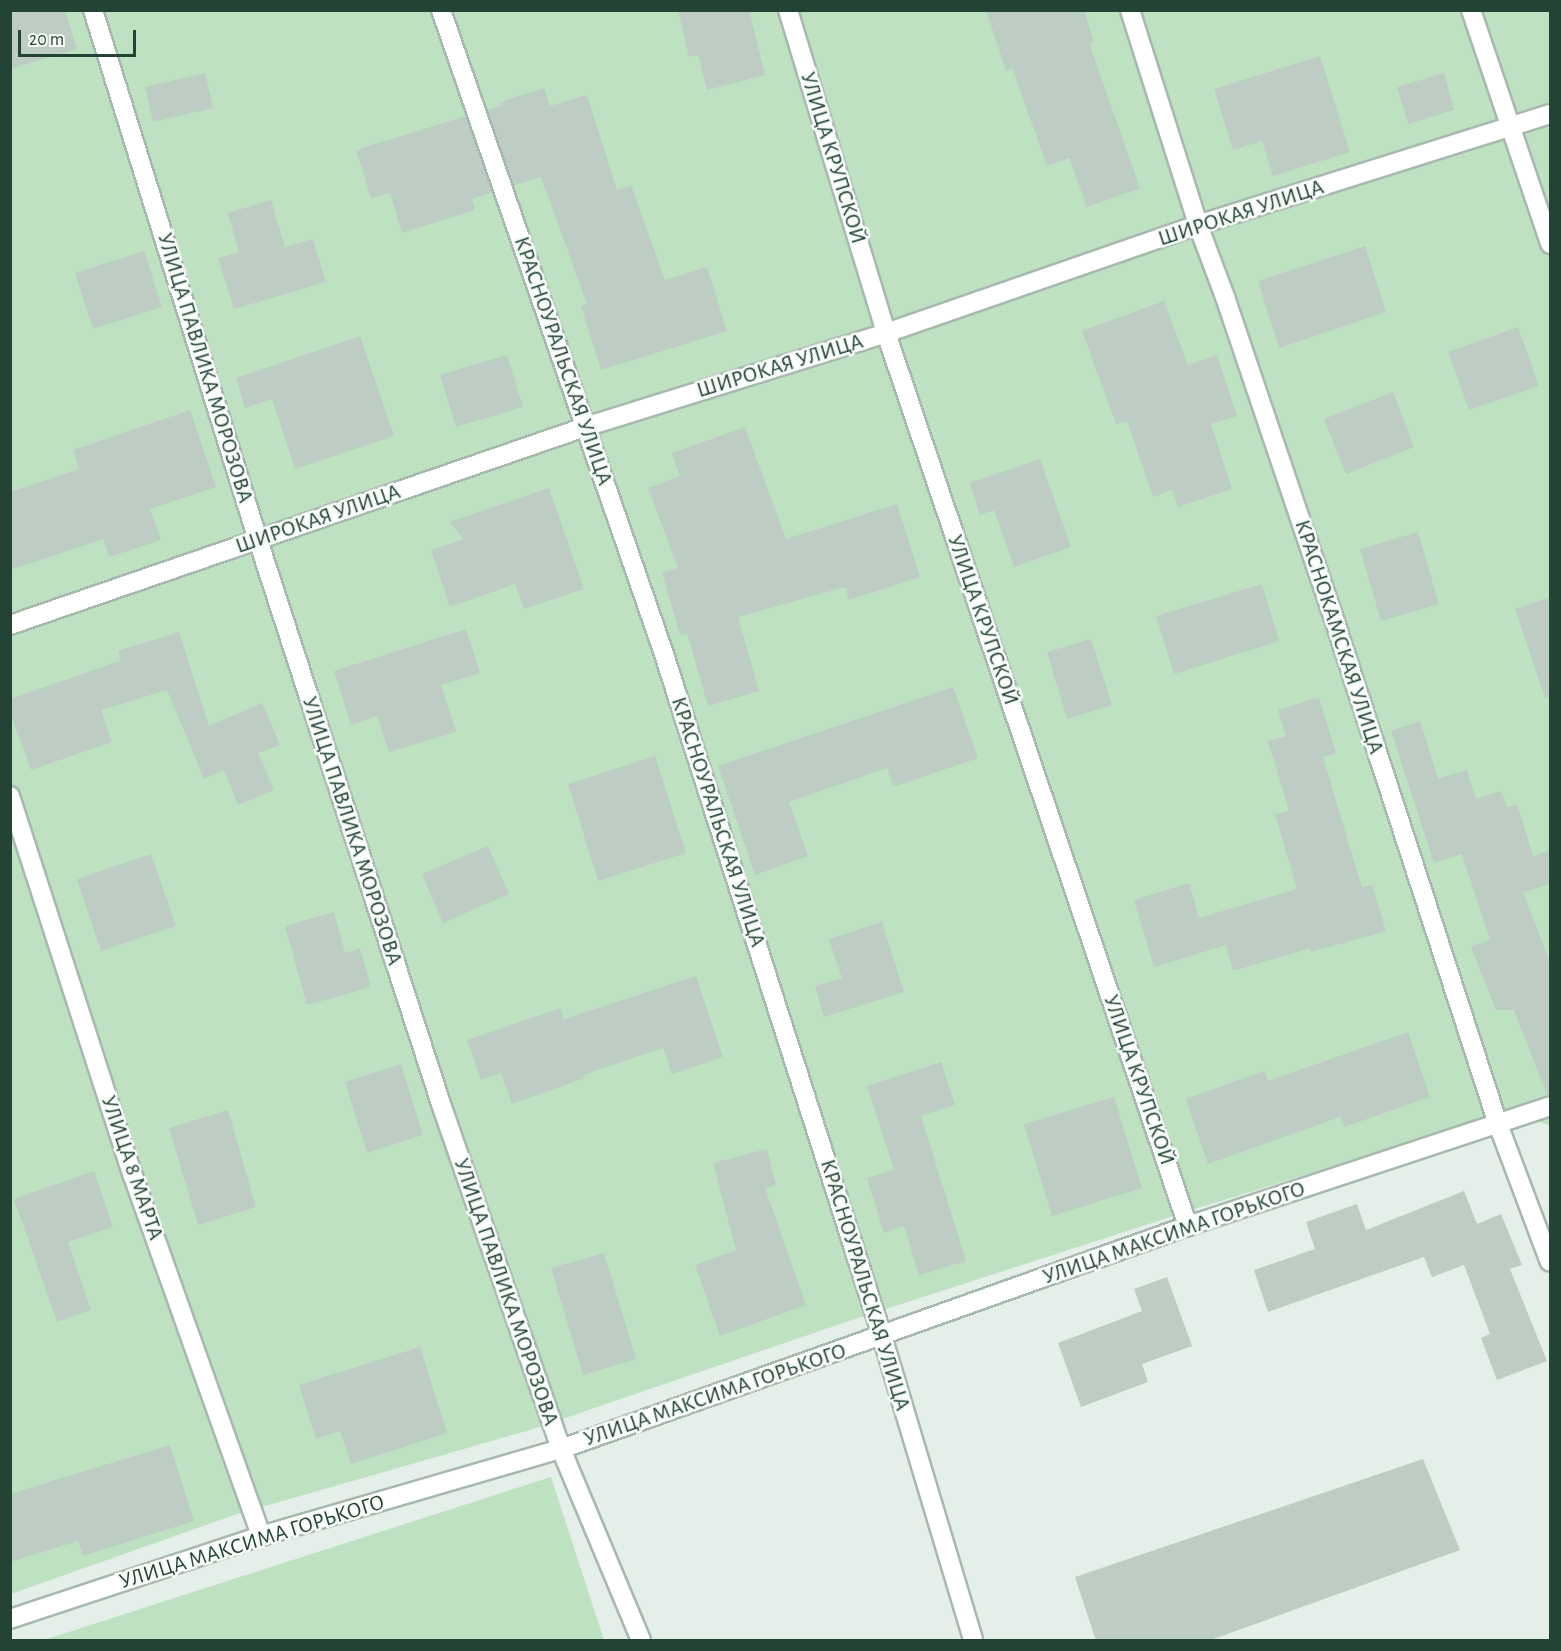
<!DOCTYPE html>
<html>
<head>
<meta charset="utf-8">
<style>
	body { margin:0 }
	#map { position:relative; width:1561px; height:1651px; overflow:hidden; background:#e5efe9; font-family:"Alegreya Sans",sans-serif }
	div>[style] { position:absolute }
	.green>* { inset:0; background:#bde1c1 }
	.building>* { inset:0; background:#bdcdc4 }
	.roads { filter:drop-shadow(2px 0 #a7b8af) drop-shadow(-2px 0 #a7b8af) drop-shadow(0 2px #a7b8af) drop-shadow(0 -2px #a7b8af) }
	.minor>* { height:18px; margin:-9px; padding:0 9px; transform-origin:9px; border-radius:9px; background:#fff }
	span { translate:-50% -50%; white-space:nowrap; text-align:center; line-height:1.15; -webkit-text-stroke:5px #f7fbf8; paint-order:stroke }
	.street-label { font-size:22px; color:#234335 }
	.frame { position:absolute; inset:0; border:12px solid #234335; pointer-events:none }
	.scale { position:absolute; left:18px; top:30px; width:118px; height:27px; box-sizing:border-box; border:3px solid #234335; border-top:0; padding-left:8px; font-size:18px; line-height:21px; white-space:nowrap; color:#234335; -webkit-text-stroke:4px #f7fbf8; paint-order:stroke }
</style>
</head>
<body>
<div id="map">
	<div class="green">
		<i style="clip-path:polygon(10px 11px,1550px 11px,1550px 1126px,1513px 1111px,1198px 1208px,852px 1320px,530px 1430px,237px 1514px,11px 1594px)"></i>
		<i style="clip-path:polygon(551px 1477px,604px 1640px,44px 1640px)"></i>
	</div>
	<div class="building">
		<i style="clip-path:polygon(10px 10px,65px 10px,77px 49px,10px 69px)"></i>
		<i style="clip-path:polygon(678px 10px,749px 10px,765px 75px,707px 90px,698px 55px,689px 57px)"></i>
		<i style="clip-path:polygon(986px 10px,1084px 10px,1094px 42px,1089px 43px,1140px 188px,1087px 207px,1069px 158px,1047px 166px,1012px 68px,1006px 70px)"></i>
		<i style="clip-path:polygon(1320px 56px,1350px 152px,1273px 176px,1262px 141px,1233px 150px,1214px 89px)"></i>
		<i style="clip-path:polygon(205px 73px,213px 108px,153px 122px,145px 87px)"></i>
		<i style="clip-path:polygon(1444px 73px,1454px 110px,1408px 124px,1397px 87px)"></i>
		<i style="clip-path:polygon(544px 88px,550px 106px,587px 95px,617px 190px,631px 185px,665px 280px,707px 267px,727px 331px,601px 370px,581px 306px,587px 304px,541px 177px,514px 185px,487px 110px,501px 106px,500px 102px)"></i>
		<i style="clip-path:polygon(466px 116px,492px 192px,472px 199px,475px 210px,402px 233px,390px 193px,371px 198px,356px 150px)"></i>
		<i style="clip-path:polygon(271px 200px,285px 247px,313px 239px,326px 282px,234px 309px,218px 258px,239px 252px,228px 213px)"></i>
		<i style="clip-path:polygon(1365px 246px,1386px 312px,1279px 348px,1258px 281px)"></i>
		<i style="clip-path:polygon(144px 251px,162px 307px,93px 329px,75px 273px)"></i>
		<i style="clip-path:polygon(1164px 301px,1188px 365px,1217px 355px,1237px 416px,1211px 424px,1232px 489px,1178px 507px,1172px 490px,1153px 497px,1127px 421px,1116px 424px,1082px 331px)"></i>
		<i style="clip-path:polygon(1518px 327px,1539px 386px,1469px 410px,1448px 352px)"></i>
		<i style="clip-path:polygon(360px 336px,394px 436px,295px 469px,272px 399px,245px 408px,236px 378px)"></i>
		<i style="clip-path:polygon(507px 355px,523px 407px,456px 427px,440px 375px)"></i>
		<i style="clip-path:polygon(1393px 392px,1414px 447px,1346px 474px,1324px 419px)"></i>
		<i style="clip-path:polygon(190px 410px,216px 487px,150px 509px,161px 540px,109px 557px,103px 539px,10px 570px,10px 492px,79px 469px,73px 450px)"></i>
		<i style="clip-path:polygon(745px 427px,786px 539px,897px 504px,920px 577px,849px 600px,845px 587px,738px 617px,759px 691px,708px 706px,687px 633px,680px 635px,662px 572px,678px 568px,648px 488px,680px 476px,672px 453px)"></i>
		<i style="clip-path:polygon(1040px 459px,1071px 547px,1014px 567px,994px 510px,980px 515px,970px 483px)"></i>
		<i style="clip-path:polygon(549px 488px,584px 589px,524px 609px,515px 584px,450px 607px,431px 550px,464px 539px,449px 522px)"></i>
		<i style="clip-path:polygon(1418px 532px,1439px 604px,1381px 621px,1360px 549px)"></i>
		<i style="clip-path:polygon(1262px 584px,1279px 641px,1174px 674px,1156px 616px)"></i>
		<i style="clip-path:polygon(1551px 597px,1551px 697px,1545px 698px,1515px 609px)"></i>
		<i style="clip-path:polygon(466px 629px,480px 673px,441px 685px,456px 732px,389px 752px,377px 716px,351px 725px,334px 671px)"></i>
		<i style="clip-path:polygon(179px 632px,209px 726px,262px 703px,280px 745px,258px 753px,274px 790px,238px 805px,224px 770px,204px 779px,167px 690px,101px 710px,112px 742px,31px 770px,10px 712px,10px 699px,120px 661px,118px 651px)"></i>
		<i style="clip-path:polygon(1091px 639px,1112px 705px,1067px 719px,1047px 652px)"></i>
		<i style="clip-path:polygon(953px 687px,978px 758px,893px 787px,887px 768px,789px 802px,808px 856px,755px 875px,718px 766px)"></i>
		<i style="clip-path:polygon(1319px 697px,1336px 753px,1323px 757px,1362px 888px,1372px 885px,1386px 931px,1311px 952px,1310px 948px,1233px 971px,1226px 945px,1154px 967px,1134px 900px,1189px 883px,1199px 918px,1297px 889px,1275px 814px,1289px 811px,1268px 741px,1286px 736px,1278px 710px)"></i>
		<i style="clip-path:polygon(1420px 721px,1438px 779px,1467px 770px,1476px 799px,1501px 791px,1507px 808px,1517px 804px,1533px 856px,1551px 850px,1551px 884px,1523px 892px,1551px 965px,1551px 1095px,1547px 1095px,1514px 1010px,1496px 1010px,1471px 947px,1490px 940px,1462px 854px,1434px 863px,1391px 731px)"></i>
		<i style="clip-path:polygon(655px 756px,686px 853px,598px 881px,568px 784px)"></i>
		<i style="clip-path:polygon(488px 846px,509px 894px,443px 923px,422px 874px)"></i>
		<i style="clip-path:polygon(151px 854px,176px 926px,101px 951px,77px 879px)"></i>
		<i style="clip-path:polygon(334px 912px,345px 953px,360px 948px,371px 987px,307px 1005px,285px 926px)"></i>
		<i style="clip-path:polygon(882px 922px,904px 992px,824px 1017px,815px 986px,842px 978px,829px 939px)"></i>
		<i style="clip-path:polygon(696px 976px,723px 1057px,672px 1074px,663px 1048px,583px 1075px,585px 1078px,512px 1104px,501px 1073px,481px 1080px,467px 1040px,560px 1008px,564px 1019px)"></i>
		<i style="clip-path:polygon(1408px 1032px,1430px 1097px,1344px 1127px,1340px 1117px,1208px 1164px,1186px 1099px,1264px 1071px,1268px 1081px)"></i>
		<i style="clip-path:polygon(941px 1062px,955px 1105px,921px 1116px,966px 1261px,919px 1275px,904px 1226px,884px 1233px,867px 1178px,894px 1170px,867px 1086px)"></i>
		<i style="clip-path:polygon(401px 1064px,423px 1135px,367px 1153px,345px 1082px)"></i>
		<i style="clip-path:polygon(1114px 1097px,1142px 1188px,1052px 1216px,1024px 1124px)"></i>
		<i style="clip-path:polygon(228px 1110px,256px 1207px,198px 1225px,169px 1128px)"></i>
		<i style="clip-path:polygon(767px 1149px,776px 1185px,765px 1188px,806px 1305px,720px 1336px,695px 1265px,736px 1250px,713px 1163px)"></i>
		<i style="clip-path:polygon(94px 1171px,113px 1227px,68px 1242px,91px 1310px,57px 1322px,14px 1199px)"></i>
		<i style="clip-path:polygon(1464px 1191px,1477px 1224px,1501px 1214px,1522px 1265px,1510px 1269px,1547px 1361px,1497px 1380px,1481px 1338px,1490px 1334px,1464px 1265px,1432px 1277px,1424px 1257px,1268px 1312px,1254px 1270px,1315px 1249px,1306px 1222px,1357px 1204px,1366px 1230px)"></i>
		<i style="clip-path:polygon(604px 1253px,636px 1359px,583px 1375px,551px 1268px)"></i>
		<i style="clip-path:polygon(1167px 1277px,1192px 1346px,1142px 1364px,1148px 1382px,1081px 1407px,1058px 1343px,1142px 1311px,1134px 1289px)"></i>
		<i style="clip-path:polygon(420px 1347px,447px 1433px,351px 1464px,340px 1431px,316px 1439px,299px 1385px)"></i>
		<i style="clip-path:polygon(170px 1445px,194px 1521px,83px 1556px,78px 1541px,10px 1562px,10px 1494px)"></i>
		<i style="clip-path:polygon(1423px 1459px,1460px 1550px,1208px 1641px,1096px 1641px,1075px 1577px)"></i>
	</div>
	<div class="roads">
		<div class="minor">
			<i style="left:93px;top:10px;width:555px;rotate:72.71deg"></i>
			<i style="left:258px;top:540px;width:593px;rotate:72.02deg"></i>
			<i style="left:441px;top:1104px;width:365px;rotate:70.8deg"></i>
			<i style="left:561px;top:1449px;width:207px;rotate:67.3deg"></i>
			<i style="left:441px;top:10px;width:678px;rotate:70.9deg"></i>
			<i style="left:663px;top:651px;width:719px;rotate:72.27deg"></i>
			<i style="left:882px;top:1336px;width:317px;rotate:73.3deg"></i>
			<i style="left:788px;top:10px;width:338px;rotate:73.1deg"></i>
			<i style="left:886px;top:333px;width:943px;rotate:71.32deg"></i>
			<i style="left:1130px;top:10px;width:225px;rotate:72.4deg"></i>
			<i style="left:1198px;top:225px;width:77px;rotate:69.4deg"></i>
			<i style="left:1225px;top:297px;width:340px;rotate:71.3deg"></i>
			<i style="left:1334px;top:619px;width:531px;rotate:72.01deg"></i>
			<i style="left:1498px;top:1124px;width:147px;rotate:69.4deg"></i>
			<i style="left:1471px;top:10px;width:247px;rotate:71.3deg"></i>
			<i style="left:10px;top:625px;width:608px;rotate:-19deg"></i>
			<i style="left:585px;top:427px;width:315px;rotate:-17.3deg"></i>
			<i style="left:886px;top:333px;width:330px;rotate:-19.1deg"></i>
			<i style="left:1198px;top:225px;width:369px;rotate:-17.5deg"></i>
			<i style="left:10px;top:796px;width:399px;rotate:72.1deg"></i>
			<i style="left:133px;top:1176px;width:382px;rotate:70.4deg"></i>
			<i style="left:10px;top:1619px;width:264px;rotate:-18.3deg"></i>
			<i style="left:261px;top:1536px;width:312px;rotate:-16.2deg"></i>
			<i style="left:561px;top:1449px;width:665px;rotate:-19.58deg"></i>
			<i style="left:1188px;top:1226px;width:381px;rotate:-18.3deg"></i>
		</div>
	</div>
	<div class="street-label">
		<span style="left:833px;top:158px;rotate:73deg">УЛИЦА КРУПСКОЙ</span>
		<span style="left:1241px;top:213px;rotate:-18deg">ШИРОКАЯ УЛИЦА</span>
		<span style="left:563px;top:361px;rotate:71deg">КРАСНОУРАЛЬСКАЯ УЛИЦА</span>
		<span style="left:780px;top:366px;rotate:-17deg">ШИРОКАЯ УЛИЦА</span>
		<span style="left:205px;top:368px;rotate:73deg">УЛИЦА ПАВЛИКА МОРОЗОВА</span>
		<span style="left:318px;top:519px;rotate:-19deg">ШИРОКАЯ УЛИЦА</span>
		<span style="left:983px;top:620px;rotate:71deg">УЛИЦА КРУПСКОЙ</span>
		<span style="left:1339px;top:637px;rotate:72deg">КРАСНОКАМСКАЯ УЛИЦА</span>
		<span style="left:718px;top:822px;rotate:72deg">КРАСНОУРАЛЬСКАЯ УЛИЦА</span>
		<span style="left:352px;top:831px;rotate:72deg">УЛИЦА ПАВЛИКА МОРОЗОВА</span>
		<span style="left:1139px;top:1080px;rotate:71deg">УЛИЦА КРУПСКОЙ</span>
		<span style="left:132px;top:1168px;rotate:71deg">УЛИЦА 8 МАРТА</span>
		<span style="left:1174px;top:1233px;rotate:-19deg">УЛИЦА МАКСИМА ГОРЬКОГО</span>
		<span style="left:865px;top:1285px;rotate:73deg">КРАСНОУРАЛЬСКАЯ УЛИЦА</span>
		<span style="left:506px;top:1292px;rotate:71deg">УЛИЦА ПАВЛИКА МОРОЗОВА</span>
		<span style="left:715px;top:1395px;rotate:-19deg">УЛИЦА МАКСИМА ГОРЬКОГО</span>
		<span style="left:252px;top:1542px;rotate:-17deg">УЛИЦА МАКСИМА ГОРЬКОГО</span>
	</div>
	<div class="frame"></div>
	<div class="scale">20 m</div>
</div>
</body>
</html>
